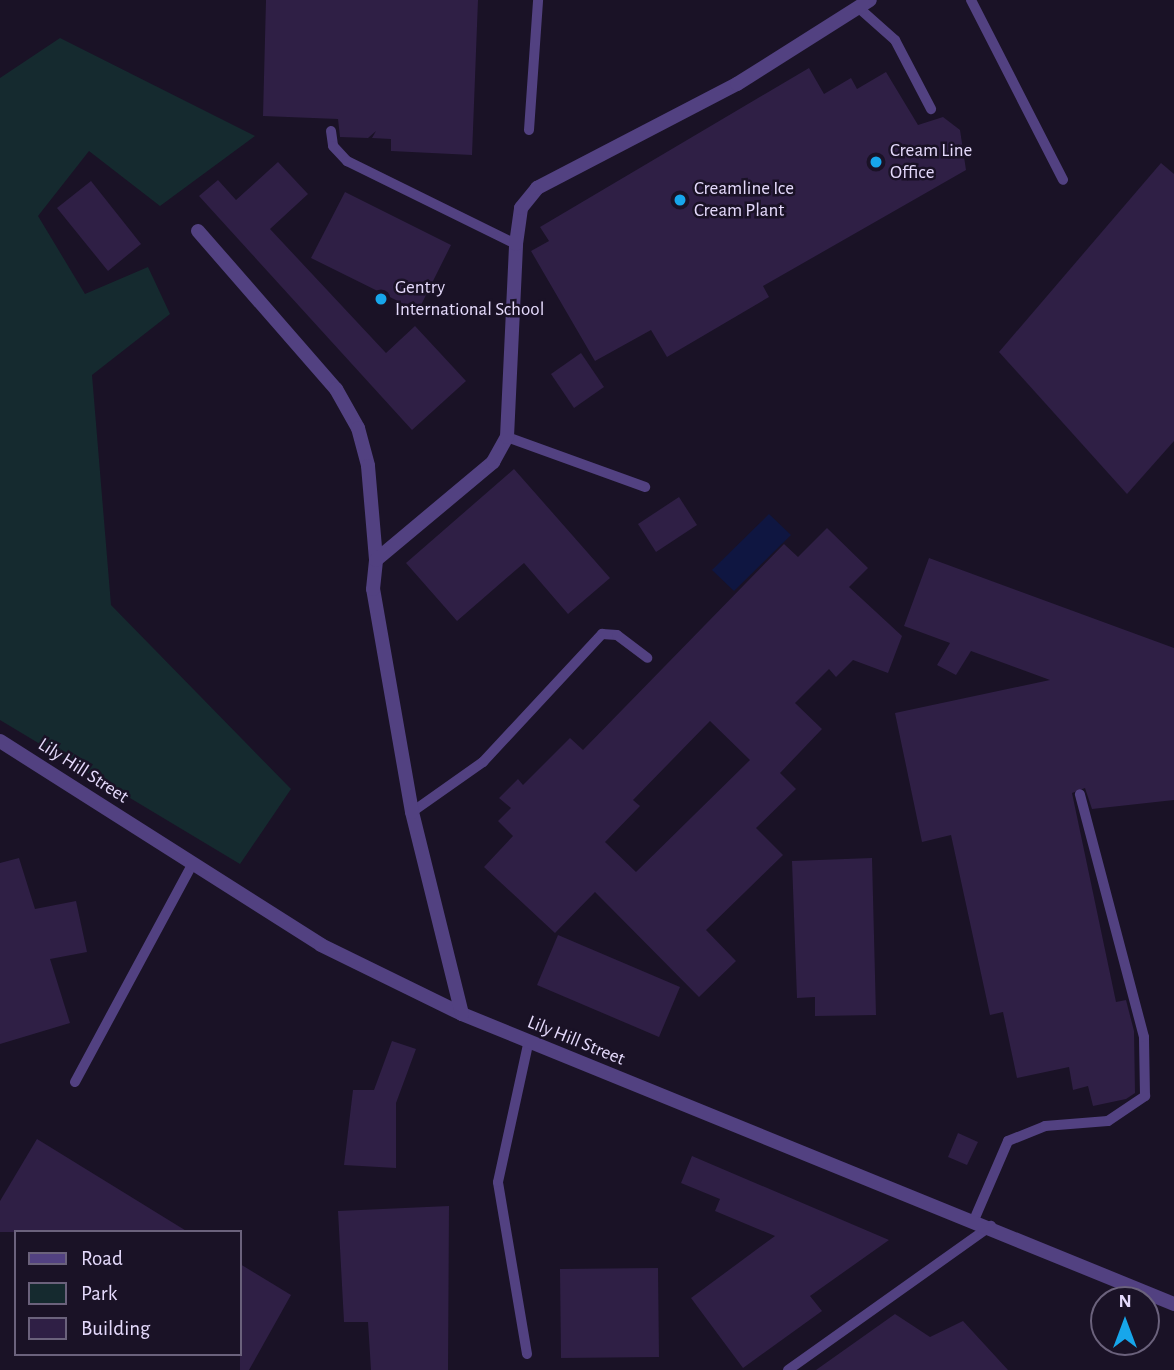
<!DOCTYPE html>
<html>
<head>
<meta charset="utf-8">
<style>
	body { margin:0 }
	#map { position:relative; width:1174px; height:1370px; overflow:hidden; background:#1a1226; font-family:"Alegreya Sans",sans-serif }
	div>[style] { position:absolute }
	.green>* { inset:0; background:#152a2f }
	.water>* { inset:0; background:#0f1641 }
	.building>* { inset:0; background:#2f1f45 }
	.service>* { height:10px; margin:-5px; padding:0 5px; transform-origin:5px; border-radius:5px; background:#524181 }
	.minor>* { height:14px; margin:-7px; padding:0 7px; transform-origin:7px; border-radius:7px; background:#524181 }
	.dots>* { width:19px; height:19px; translate:-50% -50%; box-sizing:border-box; border:4px solid #1a1226; border-radius:50% }
	span { translate:-50% -50%; white-space:nowrap; text-align:center; line-height:1.15; -webkit-text-stroke:5px #1a1226; paint-order:stroke }
	.poi-label { font-size:19px; color:#e5dafc }
	.left { translate:0 -50%; text-align:left }
	.street-label { font-size:19px; color:#e5dafc }
	.legend { position:absolute; left:14px; top:1230px; width:228px; height:126px; box-sizing:border-box; background:#1a1226; border:2px solid #6b627c; margin:0; padding:9px 12px; list-style:none; font-size:21px; color:#e5dafc }
	.legend li { display:flex; align-items:center; gap:14px; height:35px }
	.legend b { width:35px; border:2px solid #6b627c }
	.north { position:absolute; left:1090px; top:1286px; width:70px; height:70px; box-sizing:border-box; background:#1a1226; border:2px solid #6b627c; border-radius:50%; rotate:0deg; font-size:19px; font-weight:700; line-height:28px; text-align:center; color:#e5dafc }
	.north::after { content:''; display:block; margin:auto; width:24px; height:32px; background:#17a6eb; clip-path:polygon(50% 0,100% 100%,50% 72%,0 100%) }
</style>
</head>
<body>
<div id="map">
	<div class="green">
		<i style="clip-path:polygon(60px 38px,255px 136px,160px 206px,89px 151px,38px 216px,85px 294px,148px 267px,170px 314px,92px 375px,111px 605px,291px 789px,240px 864px,0 720px,0 78px)"></i>
	</div>
	<div class="water">
		<i style="clip-path:polygon(769px 514px,791px 535px,734px 591px,712px 570px)"></i>
	</div>
	<div class="building">
		<i style="clip-path:polygon(266px 0,478px 0,472px 155px,391px 151px,391px 139px,372px 138px,376px 131px,368px 138px,340px 137px,338px 119px,263px 116px)"></i>
		<i style="clip-path:polygon(809px 68px,824px 94px,851px 78px,857px 89px,886px 72px,918px 125px,943px 117px,960px 130px,966px 170px,763px 286px,769px 297px,667px 357px,651px 330px,595px 361px,531px 251px,549px 241px,540px 227px)"></i>
		<i style="clip-path:polygon(278px 162px,308px 194px,270px 229px,386px 353px,415px 326px,466px 381px,412px 430px,199px 196px,218px 180px,236px 200px)"></i>
		<i style="clip-path:polygon(1161px 163px,1174px 174px,1174px 441px,1127px 494px,999px 352px)"></i>
		<i style="clip-path:polygon(91px 181px,141px 244px,108px 271px,57px 208px)"></i>
		<i style="clip-path:polygon(345px 192px,451px 245px,418px 311px,311px 258px)"></i>
		<i style="clip-path:polygon(581px 353px,604px 387px,574px 408px,551px 374px)"></i>
		<i style="clip-path:polygon(514px 469px,610px 578px,568px 614px,524px 563px,457px 621px,406px 563px)"></i>
		<i style="clip-path:polygon(679px 497px,697px 525px,656px 552px,638px 524px)"></i>
		<i style="clip-path:polygon(evenodd,827px 528px,868px 568px,849px 587px,902px 636px,888px 673px,853px 660px,836px 677px,829px 669px,795px 703px,822px 729px,780px 773px,796px 789px,756px 828px,783px 855px,706px 930px,736px 961px,699px 997px,595px 892px,555px 933px,484px 867px,513px 836px,498px 821px,511px 808px,499px 798px,518px 779px,523px 785px,570px 738px,583px 750px,784px 544px,798px 557px,827px 528px,710px 721px,750px 760px,636px 872px,605px 842px,640px 806px,633px 800px,710px 721px)"></i>
		<i style="clip-path:polygon(929px 558px,1174px 648px,1174px 800px,1092px 809px,1085px 788px,1072px 793px,1116px 1002px,1126px 1000px,1134px 1031px,1135px 1093px,1126px 1099px,1093px 1106px,1088px 1086px,1073px 1090px,1069px 1067px,1017px 1078px,1003px 1012px,990px 1015px,951px 835px,922px 842px,895px 713px,1050px 680px,971px 651px,956px 675px,937px 665px,950px 643px,904px 626px)"></i>
		<i style="clip-path:polygon(19px 858px,35px 909px,76px 901px,87px 952px,50px 959px,70px 1023px,0 1044px,0 863px)"></i>
		<i style="clip-path:polygon(872px 858px,876px 1015px,815px 1016px,815px 997px,797px 998px,792px 861px)"></i>
		<i style="clip-path:polygon(558px 935px,680px 987px,659px 1037px,537px 985px)"></i>
		<i style="clip-path:polygon(392px 1041px,416px 1049px,396px 1103px,396px 1168px,344px 1165px,353px 1090px,374px 1090px)"></i>
		<i style="clip-path:polygon(958px 1133px,978px 1142px,967px 1165px,948px 1157px)"></i>
		<i style="clip-path:polygon(37px 1139px,188px 1232px,0 1232px,0 1201px)"></i>
		<i style="clip-path:polygon(692px 1156px,889px 1240px,810px 1296px,822px 1311px,743px 1368px,691px 1298px,775px 1236px,715px 1211px,720px 1199px,681px 1183px)"></i>
		<i style="clip-path:polygon(449px 1206px,448px 1370px,371px 1370px,368px 1322px,344px 1322px,338px 1211px)"></i>
		<i style="clip-path:polygon(240px 1264px,291px 1295px,249px 1370px,240px 1370px)"></i>
		<i style="clip-path:polygon(658px 1268px,659px 1357px,561px 1358px,560px 1269px)"></i>
		<i style="clip-path:polygon(895px 1314px,930px 1337px,963px 1321px,1008px 1370px,816px 1370px)"></i>
	</div>
	<div class="service">
		<i style="left:971px;top:0;width:202px;rotate:62.9deg"></i>
		<i style="left:860px;top:9px;width:47px;rotate:41.5deg"></i>
		<i style="left:895px;top:40px;width:78px;rotate:62.4deg"></i>
		<i style="left:529px;top:130px;width:130px;rotate:-86deg"></i>
		<i style="left:331px;top:131px;width:15px;rotate:82deg"></i>
		<i style="left:333px;top:146px;width:21px;rotate:47deg"></i>
		<i style="left:347px;top:161px;width:188px;rotate:26.2deg"></i>
		<i style="left:507px;top:437px;width:147px;rotate:19.9deg"></i>
		<i style="left:412px;top:812px;width:87px;rotate:-35.2deg"></i>
		<i style="left:483px;top:762px;width:175px;rotate:-47.1deg"></i>
		<i style="left:602px;top:634px;width:15px;rotate:4deg"></i>
		<i style="left:617px;top:635px;width:38px;rotate:37deg"></i>
		<i style="left:75px;top:1082px;width:247px;rotate:-61.7deg"></i>
		<i style="left:974px;top:1220px;width:86px;rotate:-66.7deg"></i>
		<i style="left:1008px;top:1141px;width:40px;rotate:-22deg"></i>
		<i style="left:1045px;top:1126px;width:63px;rotate:-4.5deg"></i>
		<i style="left:1108px;top:1121px;width:45px;rotate:-34deg"></i>
		<i style="left:1145px;top:1096px;width:59px;rotate:-91deg"></i>
		<i style="left:1144px;top:1037px;width:251px;rotate:-104.8deg"></i>
		<i style="left:527px;top:1354px;width:174px;rotate:-99.6deg"></i>
		<i style="left:498px;top:1182px;width:141px;rotate:-77.7deg"></i>
		<i style="left:788px;top:1370px;width:249px;rotate:-35.4deg"></i>
	</div>
	<div class="minor">
		<i style="left:198px;top:231px;width:210px;rotate:48.9deg"></i>
		<i style="left:336px;top:389px;width:45px;rotate:60.6deg"></i>
		<i style="left:358px;top:428px;width:39px;rotate:75deg"></i>
		<i style="left:368px;top:466px;width:94px;rotate:85.1deg"></i>
		<i style="left:0;top:741px;width:380px;rotate:32.4deg"></i>
		<i style="left:321px;top:945px;width:157px;rotate:26.1deg"></i>
		<i style="left:462px;top:1014px;width:769px;rotate:22.16deg"></i>
		<i style="left:462px;top:1014px;width:208px;rotate:-103.9deg"></i>
		<i style="left:412px;top:812px;width:226px;rotate:-99.9deg"></i>
		<i style="left:373px;top:589px;width:29px;rotate:-84deg"></i>
		<i style="left:376px;top:560px;width:153px;rotate:-39.9deg"></i>
		<i style="left:493px;top:462px;width:29px;rotate:-61deg"></i>
		<i style="left:507px;top:437px;width:193px;rotate:-87.3deg"></i>
		<i style="left:516px;top:244px;width:36px;rotate:-82deg"></i>
		<i style="left:521px;top:208px;width:26px;rotate:-51deg"></i>
		<i style="left:537px;top:188px;width:225px;rotate:-27.5deg"></i>
		<i style="left:737px;top:84px;width:157px;rotate:-32.3deg"></i>
	</div>
	<div class="dots">
		<i style="left:876px;top:162px;background:#17a6eb"></i>
		<i style="left:680px;top:200px;background:#17a6eb"></i>
		<i style="left:381px;top:299px;background:#17a6eb"></i>
	</div>
	<div class="poi-label">
		<span class="left" style="left:890px;top:162px">Cream Line<br>Office</span>
		<span class="left" style="left:694px;top:200px">Creamline Ice<br>Cream Plant</span>
		<span class="left" style="left:395px;top:299px">Gentry<br>International School</span>
	</div>
	<div class="street-label">
		<span style="left:83px;top:771px;rotate:33deg">Lily Hill Street</span>
		<span style="left:576px;top:1041px;rotate:22deg">Lily Hill Street</span>
	</div>
	<ul class="legend">
	<li><b style="height:9px;background:#524181"></b>Road</li>
	<li><b style="height:19px;background:#152a2f"></b>Park</li>
	<li><b style="height:19px;background:#2f1f45"></b>Building</li>
	</ul>
	<div class="north">N</div>
</div>
</body>
</html>
